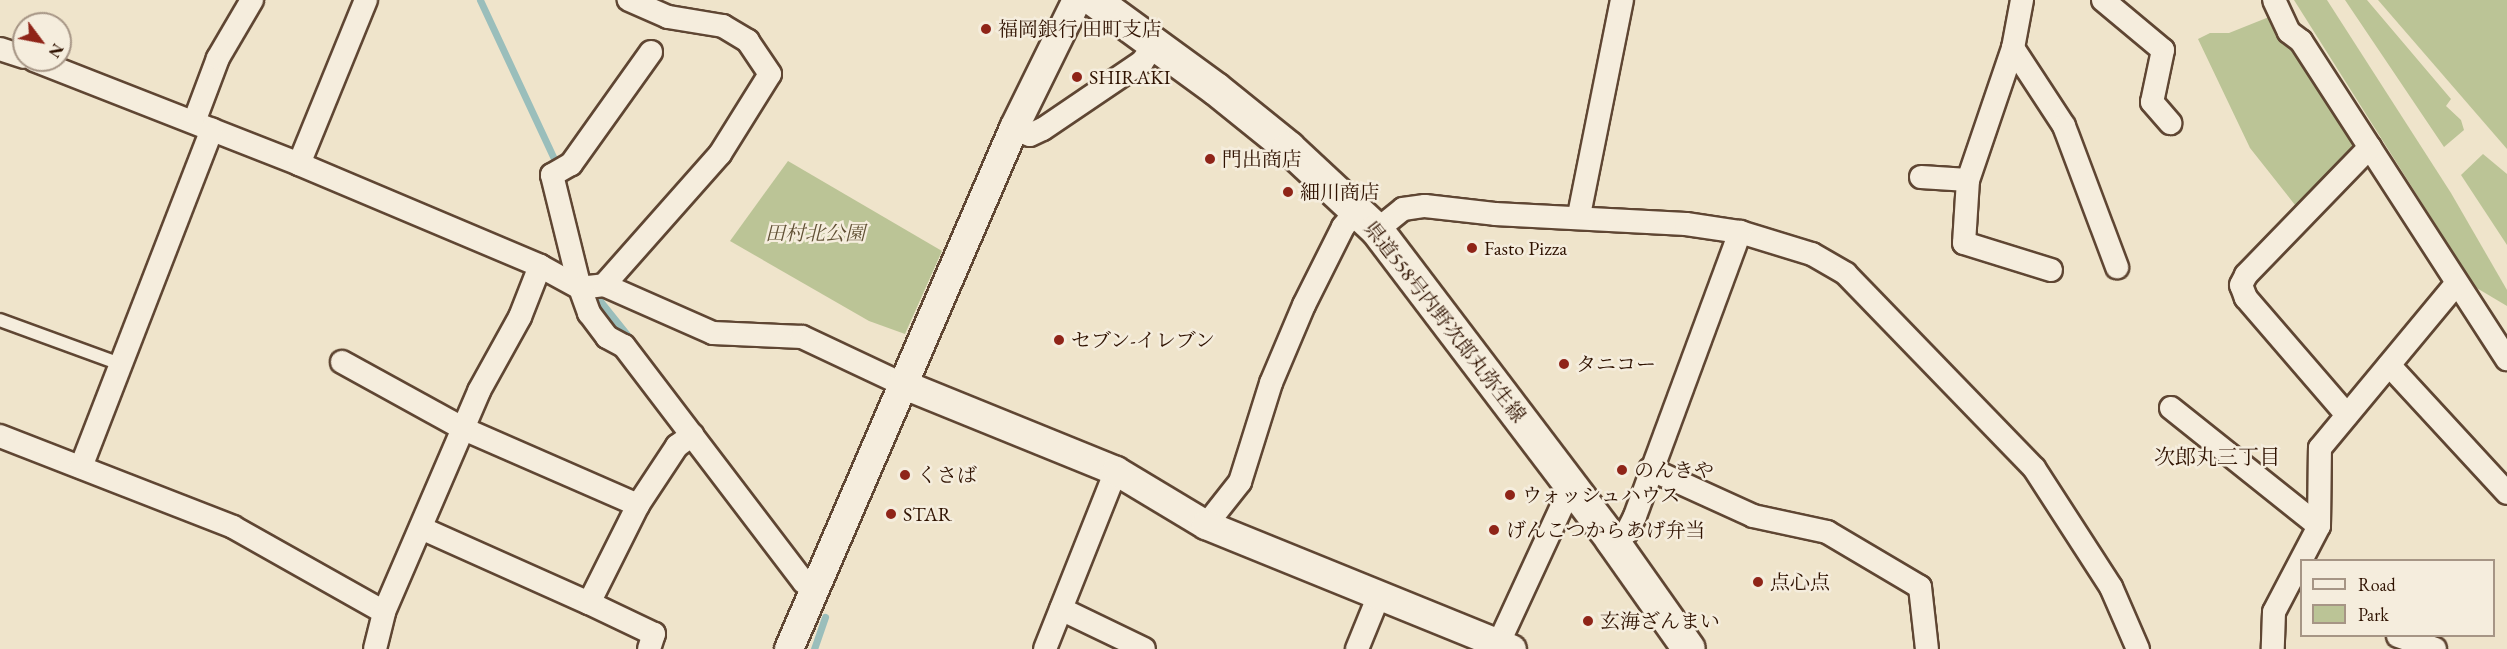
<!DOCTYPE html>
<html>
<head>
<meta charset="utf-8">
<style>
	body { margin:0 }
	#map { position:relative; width:2507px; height:649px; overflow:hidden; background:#efe4cb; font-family:"EB Garamond","Noto Serif JP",serif }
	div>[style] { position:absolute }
	.green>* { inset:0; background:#bbc496 }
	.stream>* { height:7px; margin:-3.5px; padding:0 3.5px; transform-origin:3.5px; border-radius:3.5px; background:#9abebb }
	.roads { filter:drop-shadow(2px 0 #5f4633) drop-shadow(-2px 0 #5f4633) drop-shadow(0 2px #5f4633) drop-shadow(0 -2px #5f4633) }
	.service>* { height:12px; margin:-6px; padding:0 6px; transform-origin:6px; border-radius:6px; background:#f5eddd }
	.minor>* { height:22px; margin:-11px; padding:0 11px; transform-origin:11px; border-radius:11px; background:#f5eddd }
	.tertiary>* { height:28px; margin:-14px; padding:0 14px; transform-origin:14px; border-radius:14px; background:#f5eddd }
	.secondary>* { height:32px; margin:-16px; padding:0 16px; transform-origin:16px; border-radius:16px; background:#f5eddd }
	.dots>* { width:16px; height:16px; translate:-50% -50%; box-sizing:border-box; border:3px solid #f5eddd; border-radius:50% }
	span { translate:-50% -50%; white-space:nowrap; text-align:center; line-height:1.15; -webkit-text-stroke:5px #f5eddd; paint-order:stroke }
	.poi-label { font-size:20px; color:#2f1200 }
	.left { translate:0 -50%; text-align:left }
	.park-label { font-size:20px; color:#605034; font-style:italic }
	.street-label { font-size:20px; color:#2f1200 }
	.neighbourhood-label { font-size:21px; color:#2f1200 }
	.legend { position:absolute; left:2300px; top:559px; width:195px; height:78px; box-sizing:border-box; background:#f5eddd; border:2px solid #a69585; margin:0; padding:8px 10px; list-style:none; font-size:18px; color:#2f1200 }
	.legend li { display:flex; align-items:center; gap:12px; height:30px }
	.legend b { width:30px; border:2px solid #a69585 }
	.north { position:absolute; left:12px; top:12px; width:60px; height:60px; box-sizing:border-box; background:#f5eddd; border:2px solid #a69585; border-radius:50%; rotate:122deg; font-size:16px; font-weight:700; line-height:24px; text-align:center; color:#2f1200 }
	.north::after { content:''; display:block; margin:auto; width:21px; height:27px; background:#8f2418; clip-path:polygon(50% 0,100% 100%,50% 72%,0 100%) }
</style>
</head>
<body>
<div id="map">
	<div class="green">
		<i style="clip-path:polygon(2294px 0,2327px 0,2451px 193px,2507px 290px,2507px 306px,2475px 287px)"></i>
		<i style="clip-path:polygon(2345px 0,2367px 0,2451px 99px,2446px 106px,2461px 120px,2464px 130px,2444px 147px)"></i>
		<i style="clip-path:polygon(2378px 0,2507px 0,2507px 149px)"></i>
		<i style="clip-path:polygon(2274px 15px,2361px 150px,2299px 210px,2250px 148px,2198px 39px,2210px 33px,2229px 33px)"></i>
		<i style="clip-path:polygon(2483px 154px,2507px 174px,2507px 245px,2461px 175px)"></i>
		<i style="clip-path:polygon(788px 161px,942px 251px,905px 334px,869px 321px,730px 241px)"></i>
	</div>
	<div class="stream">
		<i style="left:480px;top:0;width:180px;rotate:65deg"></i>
		<i style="left:600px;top:301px;width:51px;rotate:51.3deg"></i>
		<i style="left:814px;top:649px;width:34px;rotate:-71deg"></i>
	</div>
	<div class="roads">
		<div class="service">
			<i style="left:0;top:320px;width:131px;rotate:20.1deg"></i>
		</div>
		<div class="minor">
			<i style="left:2022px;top:0;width:49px;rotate:100.6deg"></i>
			<i style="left:2013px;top:48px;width:93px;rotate:56.8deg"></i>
			<i style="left:2064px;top:126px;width:151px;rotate:69.4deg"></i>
			<i style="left:2103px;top:0;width:78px;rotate:39.8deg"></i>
			<i style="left:2163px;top:50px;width:53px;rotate:101.9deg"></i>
			<i style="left:2152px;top:102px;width:28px;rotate:49deg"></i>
			<i style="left:2274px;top:0;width:35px;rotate:65deg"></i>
			<i style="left:2289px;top:32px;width:15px;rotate:37deg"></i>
			<i style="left:2301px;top:41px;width:379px;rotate:57.1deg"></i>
			<i style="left:2013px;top:48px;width:139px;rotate:108.8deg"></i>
			<i style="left:1968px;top:180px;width:63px;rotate:93.6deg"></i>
			<i style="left:1964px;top:243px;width:91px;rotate:17.2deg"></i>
			<i style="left:0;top:49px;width:25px;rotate:18deg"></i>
			<i style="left:651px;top:52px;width:138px;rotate:125.5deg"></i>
			<i style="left:571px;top:164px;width:22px;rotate:150deg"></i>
			<i style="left:552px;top:175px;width:116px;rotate:76.1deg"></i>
			<i style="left:580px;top:288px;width:27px;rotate:70deg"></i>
			<i style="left:589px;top:313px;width:30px;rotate:53deg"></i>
			<i style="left:607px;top:337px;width:19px;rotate:28deg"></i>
			<i style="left:624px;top:346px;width:297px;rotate:52.7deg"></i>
			<i style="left:804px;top:582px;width:11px;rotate:27deg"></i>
			<i style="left:34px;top:60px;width:285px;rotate:21.4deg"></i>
			<i style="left:299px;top:164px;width:262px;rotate:22.9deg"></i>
			<i style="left:540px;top:266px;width:46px;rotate:28.8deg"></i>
			<i style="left:580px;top:288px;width:24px;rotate:-7deg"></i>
			<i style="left:604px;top:285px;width:119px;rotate:23.8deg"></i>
			<i style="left:713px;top:333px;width:89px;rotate:2.6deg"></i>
			<i style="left:802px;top:337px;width:110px;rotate:25.2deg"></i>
			<i style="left:194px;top:122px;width:68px;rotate:-69.4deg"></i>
			<i style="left:218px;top:58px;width:67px;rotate:-59.6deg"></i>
			<i style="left:1014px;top:128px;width:17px;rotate:24deg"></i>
			<i style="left:1030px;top:135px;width:14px;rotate:-25deg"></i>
			<i style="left:1043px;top:129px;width:120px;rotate:-34.1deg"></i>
			<i style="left:1142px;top:62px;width:22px;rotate:-54deg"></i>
			<i style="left:299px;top:164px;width:177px;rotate:-67.8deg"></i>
			<i style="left:1921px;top:177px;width:47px;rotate:3.7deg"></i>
			<i style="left:1579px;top:215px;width:219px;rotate:-78.7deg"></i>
			<i style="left:1377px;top:230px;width:33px;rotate:-39deg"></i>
			<i style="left:1403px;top:209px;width:22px;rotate:-8deg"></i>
			<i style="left:1425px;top:206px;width:70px;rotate:6.5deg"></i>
			<i style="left:1495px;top:214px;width:191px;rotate:3deg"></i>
			<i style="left:1686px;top:224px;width:55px;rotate:8.4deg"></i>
			<i style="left:1740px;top:232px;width:75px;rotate:17deg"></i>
			<i style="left:1812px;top:254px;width:39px;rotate:30deg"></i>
			<i style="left:1846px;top:274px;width:270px;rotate:45.9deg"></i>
			<i style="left:2034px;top:468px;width:142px;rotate:57.1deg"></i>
			<i style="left:2111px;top:587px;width:68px;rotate:66.5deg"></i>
			<i style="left:604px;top:285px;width:175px;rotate:-48.5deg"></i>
			<i style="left:720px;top:154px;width:94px;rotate:-58deg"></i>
			<i style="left:770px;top:74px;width:40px;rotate:-124deg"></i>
			<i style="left:748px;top:41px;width:29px;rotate:-149deg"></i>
			<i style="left:723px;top:26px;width:56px;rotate:-170.7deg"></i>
			<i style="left:668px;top:17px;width:43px;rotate:-156.4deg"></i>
			<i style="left:342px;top:362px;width:139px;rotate:28.8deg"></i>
			<i style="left:464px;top:429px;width:190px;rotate:23.6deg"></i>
			<i style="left:2389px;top:365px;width:174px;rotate:47.3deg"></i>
			<i style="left:2171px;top:408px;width:189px;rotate:38.6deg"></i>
			<i style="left:2319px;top:526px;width:97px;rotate:117.6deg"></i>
			<i style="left:2274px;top:612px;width:37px;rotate:92deg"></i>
			<i style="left:2347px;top:415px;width:155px;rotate:-130.8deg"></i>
			<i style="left:2246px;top:298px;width:14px;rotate:-111deg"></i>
			<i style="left:2241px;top:285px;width:11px;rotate:-63deg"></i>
			<i style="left:2246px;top:275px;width:178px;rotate:-45.9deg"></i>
			<i style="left:0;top:436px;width:250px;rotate:21.3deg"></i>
			<i style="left:233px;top:527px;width:173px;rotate:29.4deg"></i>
			<i style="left:81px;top:467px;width:362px;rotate:-68.8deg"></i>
			<i style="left:1650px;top:469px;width:113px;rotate:24.5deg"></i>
			<i style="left:1753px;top:516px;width:76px;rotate:12.2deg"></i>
			<i style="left:1827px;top:532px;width:108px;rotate:30.6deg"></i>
			<i style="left:1920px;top:587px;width:62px;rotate:83.6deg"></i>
			<i style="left:1206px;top:525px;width:55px;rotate:-51.7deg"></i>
			<i style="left:1240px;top:482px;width:104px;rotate:-72.6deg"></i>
			<i style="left:1271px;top:383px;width:85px;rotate:-67.1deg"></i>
			<i style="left:1304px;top:305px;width:87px;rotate:-63.4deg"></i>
			<i style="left:1343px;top:227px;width:22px;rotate:-51deg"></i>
			<i style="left:2319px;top:526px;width:78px;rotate:-89.3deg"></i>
			<i style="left:2320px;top:448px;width:213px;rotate:-50.3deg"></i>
			<i style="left:421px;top:528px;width:184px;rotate:24.1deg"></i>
			<i style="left:1612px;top:540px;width:17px;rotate:-28deg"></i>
			<i style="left:1627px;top:532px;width:18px;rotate:-63deg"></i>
			<i style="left:1635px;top:516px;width:303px;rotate:-69.7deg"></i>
			<i style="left:1061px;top:609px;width:92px;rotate:25.7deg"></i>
			<i style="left:2398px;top:636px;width:39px;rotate:19deg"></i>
			<i style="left:375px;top:649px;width:38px;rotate:-76deg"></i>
			<i style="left:384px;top:612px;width:241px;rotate:-66.7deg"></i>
			<i style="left:479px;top:391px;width:85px;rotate:-61deg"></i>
			<i style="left:520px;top:317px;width:55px;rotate:-68.6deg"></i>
			<i style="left:649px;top:649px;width:16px;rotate:-72deg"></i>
			<i style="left:654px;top:634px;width:72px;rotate:-154.5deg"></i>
			<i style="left:589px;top:603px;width:110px;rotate:-63.4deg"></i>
			<i style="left:638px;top:505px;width:71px;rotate:-56.5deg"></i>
			<i style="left:677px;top:446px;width:19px;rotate:-36deg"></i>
			<i style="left:1045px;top:649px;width:192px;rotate:-68.3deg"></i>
			<i style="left:1357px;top:649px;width:58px;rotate:-67.8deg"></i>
			<i style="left:1496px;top:649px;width:157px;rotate:-65.2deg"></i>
			<i style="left:1562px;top:506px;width:19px;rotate:-47deg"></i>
		</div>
		<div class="tertiary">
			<i style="left:902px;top:384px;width:231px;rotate:22.1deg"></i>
			<i style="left:1116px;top:471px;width:105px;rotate:31deg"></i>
			<i style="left:1206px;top:525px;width:330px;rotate:22.1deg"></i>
			<i style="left:789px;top:649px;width:568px;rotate:-66.64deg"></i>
			<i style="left:1014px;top:128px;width:143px;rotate:-63.8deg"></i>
		</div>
		<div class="secondary">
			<i style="left:1094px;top:0;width:151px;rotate:36.1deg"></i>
			<i style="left:1216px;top:89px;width:94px;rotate:38.9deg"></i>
			<i style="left:1289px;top:148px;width:120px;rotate:43deg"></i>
			<i style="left:1377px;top:230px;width:389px;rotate:52.8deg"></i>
			<i style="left:1612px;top:540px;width:133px;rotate:54.8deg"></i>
		</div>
	</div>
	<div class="dots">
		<i style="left:986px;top:29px;background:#8f2418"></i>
		<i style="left:1077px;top:77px;background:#8f2418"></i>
		<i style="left:1210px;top:159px;background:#8f2418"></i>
		<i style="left:1288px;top:192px;background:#8f2418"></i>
		<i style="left:1472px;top:248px;background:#8f2418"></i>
		<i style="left:1059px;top:340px;background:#8f2418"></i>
		<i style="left:1564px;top:364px;background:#8f2418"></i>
		<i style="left:1622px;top:470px;background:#8f2418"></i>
		<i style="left:905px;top:475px;background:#8f2418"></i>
		<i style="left:1510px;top:495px;background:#8f2418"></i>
		<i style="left:891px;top:514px;background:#8f2418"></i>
		<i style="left:1494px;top:530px;background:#8f2418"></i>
		<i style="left:1758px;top:582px;background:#8f2418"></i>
		<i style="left:1588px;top:621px;background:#8f2418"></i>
	</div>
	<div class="poi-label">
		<span class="left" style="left:998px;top:29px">福岡銀行 田町支店</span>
		<span class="left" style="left:1089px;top:77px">SHIRAKI</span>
		<span class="left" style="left:1222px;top:159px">門出商店</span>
		<span class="left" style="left:1300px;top:192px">細川商店</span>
		<span class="left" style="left:1484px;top:248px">Fasto Pizza</span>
		<span class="left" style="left:1071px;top:340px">セブン-イレブン</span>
		<span class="left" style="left:1576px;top:364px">タニコー</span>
		<span class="left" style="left:1634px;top:470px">のんきや</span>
		<span class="left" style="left:917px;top:475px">くさば</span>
		<span class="left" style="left:1522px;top:495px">ウォッシュハウス</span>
		<span class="left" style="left:903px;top:514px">STAR</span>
		<span class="left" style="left:1506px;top:530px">げんこつからあげ弁当</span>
		<span class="left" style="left:1770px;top:582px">点心点</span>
		<span class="left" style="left:1600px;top:621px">玄海ざんまい</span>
	</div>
	<div class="park-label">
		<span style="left:815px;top:233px">田村北公園</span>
	</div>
	<div class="street-label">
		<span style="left:1445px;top:322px;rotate:52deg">県道558号内野次郎丸弥生線</span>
	</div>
	<div class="neighbourhood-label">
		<span style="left:2217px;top:457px">次郎丸三丁目</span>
	</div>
	<ul class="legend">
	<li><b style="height:8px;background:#f5eddd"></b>Road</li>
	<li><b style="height:16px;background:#bbc496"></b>Park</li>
	</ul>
	<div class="north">N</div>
</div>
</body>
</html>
